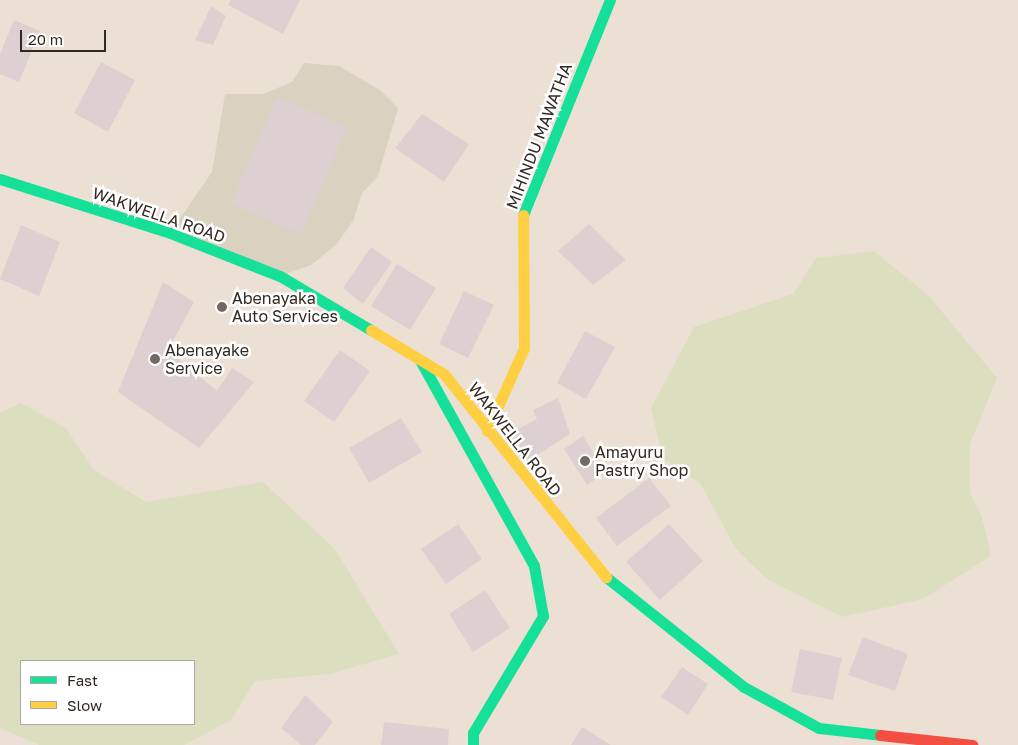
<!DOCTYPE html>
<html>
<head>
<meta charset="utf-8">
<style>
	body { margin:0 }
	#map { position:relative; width:1018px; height:745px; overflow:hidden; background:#ece0d4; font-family:"Golos Text",sans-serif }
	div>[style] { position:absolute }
	.industrial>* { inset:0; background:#dbd1c1 }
	.green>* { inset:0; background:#dcdfbf }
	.building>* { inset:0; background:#ded0d0 }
	.fast>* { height:11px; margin:-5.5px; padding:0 5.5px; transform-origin:5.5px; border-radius:5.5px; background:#16e098 }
	.slow>* { height:11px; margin:-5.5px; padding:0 5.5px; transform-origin:5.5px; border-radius:5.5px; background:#ffcf43 }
	.jam>* { height:11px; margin:-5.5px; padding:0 5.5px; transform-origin:5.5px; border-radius:5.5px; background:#f24e42 }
	.dots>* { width:14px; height:14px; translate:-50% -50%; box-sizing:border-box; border:2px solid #fff; border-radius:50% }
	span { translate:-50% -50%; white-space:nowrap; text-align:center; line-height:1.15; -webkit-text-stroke:5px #fff; paint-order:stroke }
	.street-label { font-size:16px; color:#322921 }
	.poi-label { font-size:16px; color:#322921 }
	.left { translate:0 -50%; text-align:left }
	.legend { position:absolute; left:20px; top:660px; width:175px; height:65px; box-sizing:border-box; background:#fff; border:1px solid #ada9a6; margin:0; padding:6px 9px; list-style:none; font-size:15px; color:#322921 }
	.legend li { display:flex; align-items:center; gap:10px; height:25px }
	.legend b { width:25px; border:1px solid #ada9a6 }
	.scale { position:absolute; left:20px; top:30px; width:86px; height:22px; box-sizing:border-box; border:2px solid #322921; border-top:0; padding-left:6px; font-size:15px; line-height:18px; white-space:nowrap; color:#322921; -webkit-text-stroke:4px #fff; paint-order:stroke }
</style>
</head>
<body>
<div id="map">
	<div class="industrial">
		<i style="clip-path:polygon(304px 63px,339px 66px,380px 90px,398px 108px,378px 176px,362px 193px,354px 219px,337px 244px,311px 265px,280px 276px,170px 233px,212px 172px,225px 94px,263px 94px,292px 82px)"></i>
	</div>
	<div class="green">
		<i style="clip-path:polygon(874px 251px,929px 296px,997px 378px,970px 444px,970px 493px,982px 517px,991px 556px,923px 599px,843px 617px,767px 579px,736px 549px,700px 483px,663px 459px,651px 408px,694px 327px,793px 294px,816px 258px)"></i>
		<i style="clip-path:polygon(evenodd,21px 403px,66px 428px,94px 470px,146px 502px,263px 482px,335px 549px,399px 654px,330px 674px,255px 681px,231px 720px,184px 745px,39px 745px,0 728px,0 413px,21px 403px,194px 661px,194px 724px,21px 724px,21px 661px,194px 661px)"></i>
	</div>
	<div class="building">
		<i style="clip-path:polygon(231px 0,300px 0,283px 34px,228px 5px)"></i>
		<i style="clip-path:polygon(211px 6px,226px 16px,213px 45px,195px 40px)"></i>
		<i style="clip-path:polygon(14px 20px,40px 31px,19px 82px,0 74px,0 54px)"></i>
		<i style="clip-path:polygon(101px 62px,135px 80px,108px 132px,74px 113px)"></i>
		<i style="clip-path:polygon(277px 97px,347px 127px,301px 234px,231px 204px)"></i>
		<i style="clip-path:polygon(422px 114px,469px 144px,444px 182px,395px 148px)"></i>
		<i style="clip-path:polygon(589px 224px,626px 260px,593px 285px,558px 251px)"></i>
		<i style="clip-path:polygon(21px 225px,60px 242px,39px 296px,0 279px)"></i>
		<i style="clip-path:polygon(371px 247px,392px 262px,363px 304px,343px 288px)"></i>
		<i style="clip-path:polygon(397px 264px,436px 288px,410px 330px,371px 306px)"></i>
		<i style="clip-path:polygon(163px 282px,194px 302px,168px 350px,217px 391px,232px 368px,254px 382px,199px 448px,118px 392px)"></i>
		<i style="clip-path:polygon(464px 291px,494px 305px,468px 358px,439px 344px)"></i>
		<i style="clip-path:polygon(585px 331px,615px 347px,586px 399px,557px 383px)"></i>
		<i style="clip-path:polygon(340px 350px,370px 371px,334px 422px,304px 401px)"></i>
		<i style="clip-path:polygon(558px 398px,570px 434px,528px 461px,512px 432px,537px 419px,533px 410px)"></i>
		<i style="clip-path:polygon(401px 418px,422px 452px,369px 483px,349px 448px)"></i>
		<i style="clip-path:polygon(583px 436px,606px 472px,587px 485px,564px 449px)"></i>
		<i style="clip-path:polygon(649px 478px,671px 506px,617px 546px,596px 518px)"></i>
		<i style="clip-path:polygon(458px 524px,482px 559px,446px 584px,421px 549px)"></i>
		<i style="clip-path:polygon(669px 524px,703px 561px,660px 600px,626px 562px)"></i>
		<i style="clip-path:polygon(485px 590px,510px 628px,473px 652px,449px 614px)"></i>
		<i style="clip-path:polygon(863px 637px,908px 654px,895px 691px,848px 675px)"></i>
		<i style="clip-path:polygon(800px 649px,842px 658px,833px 700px,791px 692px)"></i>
		<i style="clip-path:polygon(682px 667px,708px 684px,688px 715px,661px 697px)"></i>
		<i style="clip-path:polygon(305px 695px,333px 722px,315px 745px,301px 745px,281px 728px)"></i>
		<i style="clip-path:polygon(384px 722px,449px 729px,448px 745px,381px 745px)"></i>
		<i style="clip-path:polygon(582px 727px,611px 745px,571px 745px)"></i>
	</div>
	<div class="fast">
		<i style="left:0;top:179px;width:178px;rotate:17.6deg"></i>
		<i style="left:170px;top:233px;width:118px;rotate:21.4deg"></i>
		<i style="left:280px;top:276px;width:106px;rotate:30.7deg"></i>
		<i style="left:523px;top:215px;width:232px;rotate:-68deg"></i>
		<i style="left:420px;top:360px;width:235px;rotate:61deg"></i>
		<i style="left:534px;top:566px;width:51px;rotate:79.8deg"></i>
		<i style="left:543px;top:616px;width:136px;rotate:120.9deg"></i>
		<i style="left:473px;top:733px;width:12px;rotate:90deg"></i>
		<i style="left:606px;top:577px;width:176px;rotate:38.6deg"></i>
		<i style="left:744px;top:687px;width:85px;rotate:28.7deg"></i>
		<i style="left:819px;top:728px;width:61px;rotate:6.5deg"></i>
	</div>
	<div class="slow">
		<i style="left:371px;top:330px;width:85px;rotate:31.1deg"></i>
		<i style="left:444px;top:374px;width:260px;rotate:51.4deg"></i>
		<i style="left:487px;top:431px;width:91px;rotate:-66deg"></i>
		<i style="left:524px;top:348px;width:133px;rotate:-90.4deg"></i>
	</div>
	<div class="jam">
		<i style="left:880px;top:735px;width:93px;rotate:6.2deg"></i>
	</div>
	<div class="dots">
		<i style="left:222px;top:307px;background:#736960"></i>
		<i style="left:155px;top:359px;background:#736960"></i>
		<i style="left:585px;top:461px;background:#736960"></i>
	</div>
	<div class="street-label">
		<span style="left:539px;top:136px;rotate:-69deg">MIHINDU MAWATHA</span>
		<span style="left:159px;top:215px;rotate:19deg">WAKWELLA ROAD</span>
		<span style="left:515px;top:439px;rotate:52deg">WAKWELLA ROAD</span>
	</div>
	<div class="poi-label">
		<span class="left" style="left:232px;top:307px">Abenayaka<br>Auto Services</span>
		<span class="left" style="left:165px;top:359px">Abenayake<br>Service</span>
		<span class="left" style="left:595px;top:461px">Amayuru<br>Pastry Shop</span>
	</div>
	<ul class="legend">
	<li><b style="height:6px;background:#16e098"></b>Fast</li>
	<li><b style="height:6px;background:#ffcf43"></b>Slow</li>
	</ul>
	<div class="scale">20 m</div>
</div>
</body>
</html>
